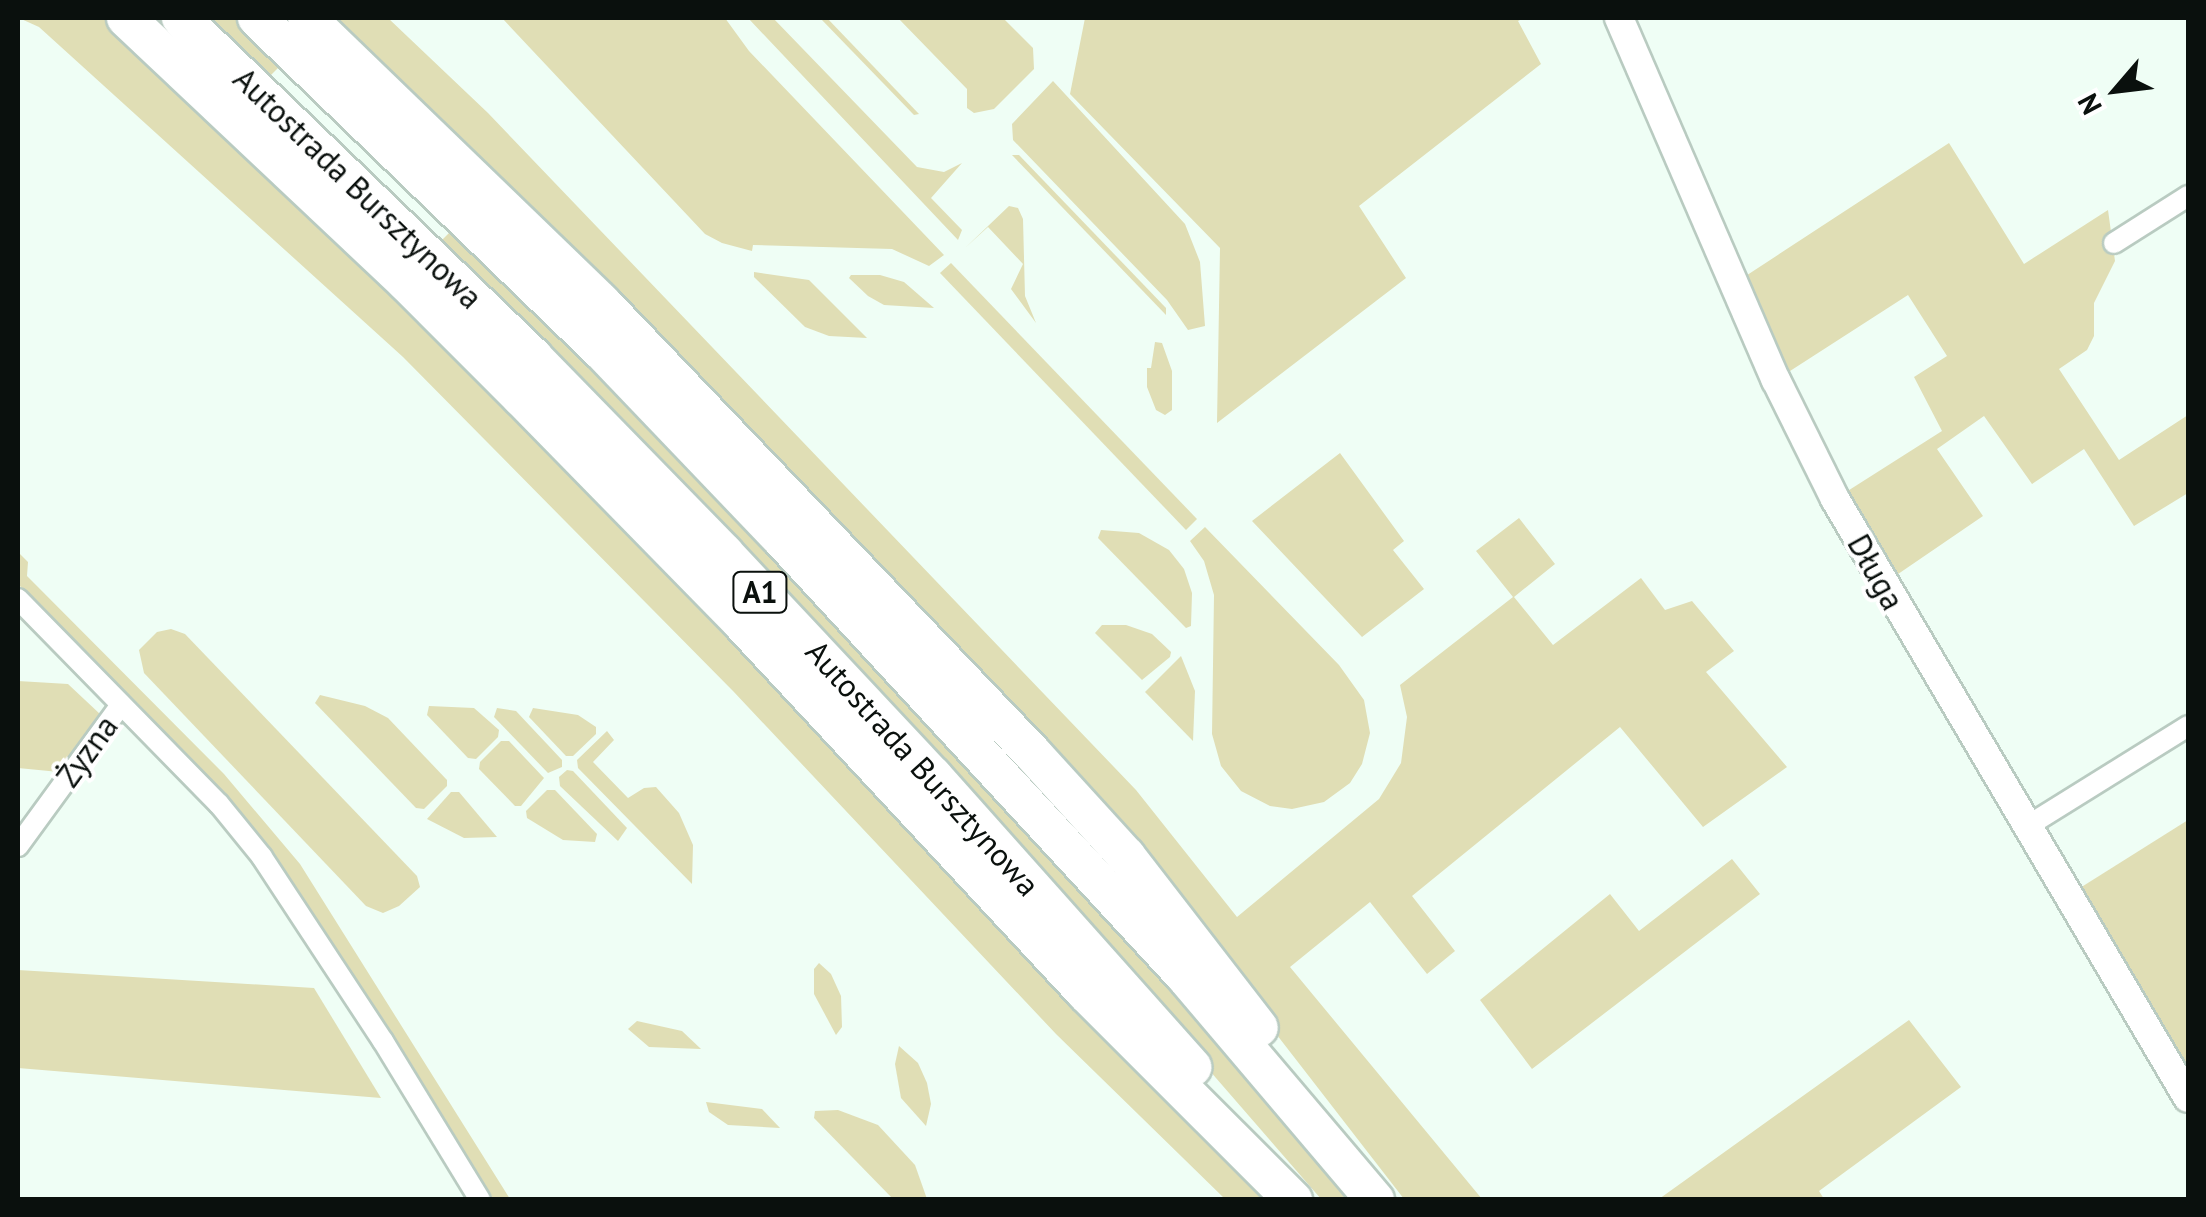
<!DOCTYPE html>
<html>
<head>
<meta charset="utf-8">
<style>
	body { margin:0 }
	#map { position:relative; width:2206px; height:1217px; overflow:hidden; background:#effef5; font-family:"PT Sans",sans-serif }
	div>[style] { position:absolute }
	.green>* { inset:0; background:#e0deb5 }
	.roads { filter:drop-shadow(2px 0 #b9cbc1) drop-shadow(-2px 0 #b9cbc1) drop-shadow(0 2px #b9cbc1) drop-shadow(0 -2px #b9cbc1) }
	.minor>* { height:20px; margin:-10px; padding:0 10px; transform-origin:10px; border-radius:10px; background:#fff }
	.tertiary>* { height:28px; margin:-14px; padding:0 14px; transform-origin:14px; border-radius:14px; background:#fff }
	.motorway>* { height:38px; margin:-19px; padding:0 19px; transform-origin:19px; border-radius:19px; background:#fff }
	span { translate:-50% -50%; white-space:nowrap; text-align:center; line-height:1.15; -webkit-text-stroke:8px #fff; paint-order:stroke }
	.shield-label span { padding:2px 8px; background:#fff; border:2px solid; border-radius:8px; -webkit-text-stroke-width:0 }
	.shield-label { font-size:30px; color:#0a100d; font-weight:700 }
	.street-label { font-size:32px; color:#0a100d }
	.frame { position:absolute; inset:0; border:20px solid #0a100d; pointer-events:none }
	.north { position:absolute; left:2066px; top:40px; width:100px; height:100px; -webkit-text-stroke:8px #fff; paint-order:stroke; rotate:242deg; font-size:28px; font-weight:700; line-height:40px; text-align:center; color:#0a100d }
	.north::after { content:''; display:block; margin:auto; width:35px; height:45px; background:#0a100d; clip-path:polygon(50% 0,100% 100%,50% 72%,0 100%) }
</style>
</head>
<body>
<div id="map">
	<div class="green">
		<i style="clip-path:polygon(19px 18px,105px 18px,405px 295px,1278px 1199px,1225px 1199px,1056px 1034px,733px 691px,403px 357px,39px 27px)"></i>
		<i style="clip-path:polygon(197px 18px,241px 18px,286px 60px,265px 81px)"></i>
		<i style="clip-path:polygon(334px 18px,388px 18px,488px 113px,1136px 790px,1237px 917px,1379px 799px,1401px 763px,1407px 717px,1400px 685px,1513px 597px,1476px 551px,1519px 518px,1555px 564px,1514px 597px,1553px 645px,1641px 578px,1665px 610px,1692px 601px,1734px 651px,1706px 672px,1787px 767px,1703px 827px,1620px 727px,1412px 896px,1455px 951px,1427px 974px,1370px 902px,1290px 967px,1482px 1199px,1404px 1199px,1246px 995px,454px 133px)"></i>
		<i style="clip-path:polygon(502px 18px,725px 18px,749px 51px,944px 255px,929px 266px,892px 249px,753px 245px,752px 251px,722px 243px,705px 234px)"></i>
		<i style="clip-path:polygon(748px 18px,773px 18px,917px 167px,944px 172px,962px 163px,931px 198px,962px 230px,958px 240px)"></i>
		<i style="clip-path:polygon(820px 18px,827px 18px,919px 114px,914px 115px)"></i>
		<i style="clip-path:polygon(898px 18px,1003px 18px,1033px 48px,1034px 69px,994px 109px,974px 113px,967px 108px,967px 89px)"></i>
		<i style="clip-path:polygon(1085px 18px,1524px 18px,1518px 21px,1541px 64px,1359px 206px,1406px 278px,1217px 423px,1220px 248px,1070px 94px)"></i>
		<i style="clip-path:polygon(1053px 81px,1185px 224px,1200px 262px,1205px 326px,1188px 330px,1167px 300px,1013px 140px,1012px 124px)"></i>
		<i style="clip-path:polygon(1949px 143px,2024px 264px,2108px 210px,2115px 261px,2094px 303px,2094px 336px,2087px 350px,2059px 369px,2119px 460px,2188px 415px,2188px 493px,2134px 526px,2084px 449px,2032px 484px,1984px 416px,1937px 449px,1983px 516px,1882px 585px,1835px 499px,1942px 431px,1914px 377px,1947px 356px,1908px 295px,1776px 380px,1735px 283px)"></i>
		<i style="clip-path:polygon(1012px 155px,1019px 155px,1166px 308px,1166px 315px)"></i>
		<i style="clip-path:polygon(1009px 206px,1018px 208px,1023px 219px,1025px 296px,1036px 323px,1011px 289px,1023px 264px,988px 227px,965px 248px)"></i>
		<i style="clip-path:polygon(457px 225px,801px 574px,1362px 1199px,1321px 1199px,1104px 949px,436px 246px)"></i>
		<i style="clip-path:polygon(951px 263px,1197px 519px,1186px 530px,940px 273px)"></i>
		<i style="clip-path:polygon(754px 272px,809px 280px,867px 338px,829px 336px,805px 327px,754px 277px)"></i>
		<i style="clip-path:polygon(851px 275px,880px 275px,904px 282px,934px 308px,884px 305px,868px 296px,849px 278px)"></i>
		<i style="clip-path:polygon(1155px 342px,1162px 343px,1172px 371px,1172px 410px,1165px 415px,1156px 410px,1147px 387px,1147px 368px,1151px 368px)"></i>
		<i style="clip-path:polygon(1340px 453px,1404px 541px,1393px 550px,1424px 589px,1362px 637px,1252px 521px)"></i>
		<i style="clip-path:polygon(1205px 527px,1339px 665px,1364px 700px,1370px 733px,1362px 764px,1350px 783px,1324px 802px,1292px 809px,1270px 806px,1241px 791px,1221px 766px,1212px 734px,1214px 595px,1204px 561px,1190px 541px)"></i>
		<i style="clip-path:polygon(1101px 530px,1139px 533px,1169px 550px,1184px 569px,1192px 593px,1191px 626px,1186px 628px,1098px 538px)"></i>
		<i style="clip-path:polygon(18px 552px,28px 562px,27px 576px,224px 774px,300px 864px,510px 1199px,489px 1199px,213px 787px,18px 584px)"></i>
		<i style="clip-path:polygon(1102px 625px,1126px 625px,1152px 634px,1171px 652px,1170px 657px,1142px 680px,1095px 633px)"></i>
		<i style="clip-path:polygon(171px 629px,185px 634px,417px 876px,420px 887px,399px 906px,383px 913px,366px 906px,144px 673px,139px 650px,157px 632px)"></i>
		<i style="clip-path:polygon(1181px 656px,1195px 691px,1193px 741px,1145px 692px)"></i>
		<i style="clip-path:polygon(18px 681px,68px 684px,101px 715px,59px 772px,18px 768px)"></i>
		<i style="clip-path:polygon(320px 695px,365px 706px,388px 718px,447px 780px,447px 786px,424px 809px,416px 808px,315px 703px)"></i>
		<i style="clip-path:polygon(429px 706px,474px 708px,499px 730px,498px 737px,476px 759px,468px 758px,427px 715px)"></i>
		<i style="clip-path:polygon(497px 708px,516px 711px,562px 760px,562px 767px,548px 773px,494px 717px)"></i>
		<i style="clip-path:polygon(533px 708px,578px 715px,596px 727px,596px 734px,573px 756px,566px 756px,529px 717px)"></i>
		<i style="clip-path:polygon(607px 731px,614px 740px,593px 762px,628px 798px,644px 788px,656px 787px,679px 813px,693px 845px,692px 884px,578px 768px,577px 760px)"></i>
		<i style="clip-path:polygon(501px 741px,509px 741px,544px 778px,521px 806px,515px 806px,479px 769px,480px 762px)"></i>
		<i style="clip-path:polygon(567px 770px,573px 771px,627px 828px,618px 841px,560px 786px,559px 777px)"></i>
		<i style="clip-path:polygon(547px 790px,555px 790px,597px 834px,595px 842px,563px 840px,527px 818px,526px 811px)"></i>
		<i style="clip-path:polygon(451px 792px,459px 792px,497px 837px,464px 838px,427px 819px)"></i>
		<i style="clip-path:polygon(2188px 820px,2188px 1066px,2174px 1075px,2064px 898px)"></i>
		<i style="clip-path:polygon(1732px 859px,1760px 894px,1532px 1069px,1480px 1000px,1610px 894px,1639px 931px)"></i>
		<i style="clip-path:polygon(819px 963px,831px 974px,841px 996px,842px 1027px,836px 1035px,814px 994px,814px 969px)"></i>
		<i style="clip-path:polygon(18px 970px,314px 988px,381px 1098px,18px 1068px)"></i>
		<i style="clip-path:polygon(1909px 1020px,1961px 1087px,1819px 1191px,1824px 1199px,1659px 1199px)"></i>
		<i style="clip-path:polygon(637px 1021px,682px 1031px,701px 1049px,649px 1047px,628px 1029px)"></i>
		<i style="clip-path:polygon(899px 1046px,918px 1063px,927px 1083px,931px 1104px,926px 1126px,901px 1098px,895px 1064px)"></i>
		<i style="clip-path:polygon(706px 1102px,762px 1109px,780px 1128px,728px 1125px,709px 1112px)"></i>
		<i style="clip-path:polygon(838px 1110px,878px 1125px,915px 1165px,927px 1199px,893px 1199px,814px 1118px,815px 1111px)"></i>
	</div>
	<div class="roads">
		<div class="minor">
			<i style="left:2114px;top:243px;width:88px;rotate:-32.4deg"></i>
			<i style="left:18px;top:599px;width:287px;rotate:45.6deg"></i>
			<i style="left:219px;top:804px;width:68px;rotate:50.9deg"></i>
			<i style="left:262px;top:857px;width:220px;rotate:56.7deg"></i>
			<i style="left:383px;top:1041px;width:186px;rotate:58.6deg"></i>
			<i style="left:2026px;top:827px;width:191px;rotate:-31.9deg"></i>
			<i style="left:18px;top:846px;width:175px;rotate:-53.9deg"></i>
		</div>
		<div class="tertiary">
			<i style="left:1619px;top:18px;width:395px;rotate:66.6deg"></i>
			<i style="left:1776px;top:380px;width:133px;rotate:63.6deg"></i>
			<i style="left:1835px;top:499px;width:695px;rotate:59.49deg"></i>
		</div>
		<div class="motorway">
			<i style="left:126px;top:18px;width:385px;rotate:43.3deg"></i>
			<i style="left:406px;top:282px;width:163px;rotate:45deg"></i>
			<i style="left:521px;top:397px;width:315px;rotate:45.6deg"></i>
			<i style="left:741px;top:622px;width:507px;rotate:47.08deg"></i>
			<i style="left:1086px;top:993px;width:293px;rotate:45deg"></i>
			<i style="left:181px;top:18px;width:489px;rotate:43.9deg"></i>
			<i style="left:533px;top:357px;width:274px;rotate:45.7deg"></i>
			<i style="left:724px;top:553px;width:306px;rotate:46.9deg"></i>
			<i style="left:933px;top:776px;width:390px;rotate:48.3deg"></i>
			<i style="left:257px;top:18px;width:479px;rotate:44deg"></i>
			<i style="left:602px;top:351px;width:256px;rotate:46.3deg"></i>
			<i style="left:779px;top:536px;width:599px;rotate:47.3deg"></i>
			<i style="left:1185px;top:976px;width:294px;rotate:49.7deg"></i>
			<i style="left:307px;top:18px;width:409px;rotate:44deg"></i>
			<i style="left:601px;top:302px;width:627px;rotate:46.29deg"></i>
			<i style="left:1034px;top:755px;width:137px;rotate:47.7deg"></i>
			<i style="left:1126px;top:856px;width:217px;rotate:52.3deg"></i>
		</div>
	</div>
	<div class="shield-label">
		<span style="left:760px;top:592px">A1</span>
	</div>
	<div class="street-label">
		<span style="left:358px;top:188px;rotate:44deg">Autostrada Bursztynowa</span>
		<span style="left:1876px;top:572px;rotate:61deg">Długa</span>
		<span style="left:87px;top:751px;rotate:-54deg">Żyzna</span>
		<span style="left:923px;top:768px;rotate:48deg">Autostrada Bursztynowa</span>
	</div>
	<div class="frame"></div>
	<div class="north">N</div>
</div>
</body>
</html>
